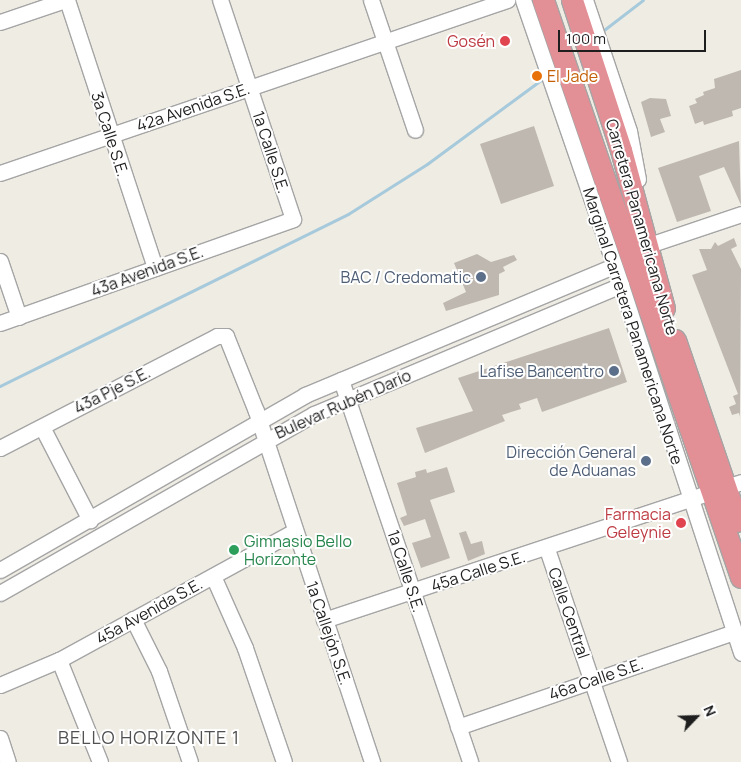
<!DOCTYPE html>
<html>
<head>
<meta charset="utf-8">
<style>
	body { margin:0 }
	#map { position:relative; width:741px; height:762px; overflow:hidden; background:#efece4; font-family:Manrope,sans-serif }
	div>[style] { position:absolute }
	.stream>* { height:3px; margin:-1.5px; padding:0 1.5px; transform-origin:1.5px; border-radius:1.5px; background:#a6cadb }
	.building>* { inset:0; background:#bfb8b1 }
	.roads { filter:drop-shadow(1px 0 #a5a5a5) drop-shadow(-1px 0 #a5a5a5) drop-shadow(0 1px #a5a5a5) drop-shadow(0 -1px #a5a5a5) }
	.minor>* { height:15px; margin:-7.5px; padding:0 7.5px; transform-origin:7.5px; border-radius:7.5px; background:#fff }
	.highway>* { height:21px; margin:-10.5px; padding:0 10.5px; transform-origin:10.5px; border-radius:10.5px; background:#e38f96 }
	.dots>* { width:14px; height:14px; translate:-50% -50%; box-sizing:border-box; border:2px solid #fff; border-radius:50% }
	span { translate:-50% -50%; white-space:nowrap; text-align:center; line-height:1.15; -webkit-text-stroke:4px #fff; paint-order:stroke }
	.health-label { font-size:16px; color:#be3a42 }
	.right { translate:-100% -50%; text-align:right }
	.food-label { font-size:16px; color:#c56008 }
	.left { translate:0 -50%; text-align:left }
	.street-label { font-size:16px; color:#1e1e1e }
	.service-label { font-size:16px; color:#4e5e75 }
	.leisure-label { font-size:16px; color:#27864d }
	.neighbourhood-label { font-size:18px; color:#515151; letter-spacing:1px }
	.north { position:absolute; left:671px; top:692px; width:50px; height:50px; -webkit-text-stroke:4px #fff; paint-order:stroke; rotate:66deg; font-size:14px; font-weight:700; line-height:20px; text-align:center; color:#1e1e1e }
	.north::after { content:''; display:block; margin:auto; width:18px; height:22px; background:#1e1e1e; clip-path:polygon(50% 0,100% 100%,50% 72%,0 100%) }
	.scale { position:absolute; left:558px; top:30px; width:148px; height:22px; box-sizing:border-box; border:2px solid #1e1e1e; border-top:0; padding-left:6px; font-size:15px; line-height:18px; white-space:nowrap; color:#1e1e1e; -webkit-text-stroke:4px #fff; paint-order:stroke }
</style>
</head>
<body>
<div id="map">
	<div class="stream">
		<i style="left:600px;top:33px;width:54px;rotate:-37.5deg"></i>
		<i style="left:0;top:386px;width:388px;rotate:-26.3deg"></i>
		<i style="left:348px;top:214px;width:93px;rotate:-32.3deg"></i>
		<i style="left:427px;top:164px;width:142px;rotate:-36.4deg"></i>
	</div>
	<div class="building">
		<i style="clip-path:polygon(741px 70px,741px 108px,732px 111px,733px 116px,704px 125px,703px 121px,695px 124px,689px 106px,697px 103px,695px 99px,704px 95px,703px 92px,715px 88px,714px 79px)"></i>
		<i style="clip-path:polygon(650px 98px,666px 99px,671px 116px,660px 119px,665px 132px,651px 137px,641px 102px)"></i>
		<i style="clip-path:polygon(534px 126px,554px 186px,501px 204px,480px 144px)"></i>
		<i style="clip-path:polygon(739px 141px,741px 205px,724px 167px,699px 176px,711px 211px,677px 222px,658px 168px)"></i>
		<i style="clip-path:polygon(734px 238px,737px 246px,731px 249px,741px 269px,740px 417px,739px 413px,732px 415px,729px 407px,736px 404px,733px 396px,738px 394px,692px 275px,707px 270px,699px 249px,711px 249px,715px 242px,718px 246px)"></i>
		<i style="clip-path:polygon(477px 254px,491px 262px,514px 255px,517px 260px,503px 267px,505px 271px,499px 274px,499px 295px,446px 311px,443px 303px,466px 292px,454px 263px)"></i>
		<i style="clip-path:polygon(609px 328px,627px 382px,542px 412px,537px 398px,519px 404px,521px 409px,502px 415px,505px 421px,425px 453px,416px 428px,473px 411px,458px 378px)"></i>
		<i style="clip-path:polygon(447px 467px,455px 492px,430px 500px,450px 558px,421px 568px,412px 543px,431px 537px,425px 519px,404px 526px,400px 518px,407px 515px,397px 483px,416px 477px,415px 472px,426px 469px,427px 473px)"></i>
		<i style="clip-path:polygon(466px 531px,471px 544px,482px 541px,485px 554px,468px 561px,459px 533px)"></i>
	</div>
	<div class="roads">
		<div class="minor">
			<i style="left:67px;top:0;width:282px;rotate:71.8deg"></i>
			<i style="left:371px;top:0;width:137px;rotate:71.3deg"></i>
			<i style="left:523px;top:0;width:301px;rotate:71deg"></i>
			<i style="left:621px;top:285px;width:387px;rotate:71.9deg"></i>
			<i style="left:585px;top:0;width:138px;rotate:71.4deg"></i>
			<i style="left:629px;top:131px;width:49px;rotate:79.4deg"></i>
			<i style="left:0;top:22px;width:69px;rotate:-18.7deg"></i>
			<i style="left:0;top:173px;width:536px;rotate:-18.84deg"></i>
			<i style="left:649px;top:245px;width:97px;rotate:-18.6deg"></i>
			<i style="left:0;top:261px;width:59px;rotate:71.3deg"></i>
			<i style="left:0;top:323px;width:311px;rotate:-19.5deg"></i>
			<i style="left:293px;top:219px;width:231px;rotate:-108.4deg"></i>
			<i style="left:341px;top:380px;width:403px;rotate:71.3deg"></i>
			<i style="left:42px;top:427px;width:105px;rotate:62.7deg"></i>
			<i style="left:0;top:448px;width:244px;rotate:-27.3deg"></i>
			<i style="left:217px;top:336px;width:9px"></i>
			<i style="left:226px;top:336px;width:81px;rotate:68.2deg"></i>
			<i style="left:256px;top:411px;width:370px;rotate:71.7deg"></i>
			<i style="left:726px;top:487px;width:16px;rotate:-18deg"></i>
			<i style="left:547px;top:549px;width:225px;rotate:71.3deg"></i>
			<i style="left:0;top:570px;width:352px;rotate:-29.8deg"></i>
			<i style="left:305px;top:395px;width:335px;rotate:-22.7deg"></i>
			<i style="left:213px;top:576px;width:79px;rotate:66deg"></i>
			<i style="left:245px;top:648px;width:120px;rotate:71.1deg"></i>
			<i style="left:0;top:593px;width:361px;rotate:-29.7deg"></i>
			<i style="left:314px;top:414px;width:333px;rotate:-22.8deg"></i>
			<i style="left:133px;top:619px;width:58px;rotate:63.4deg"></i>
			<i style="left:159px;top:671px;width:96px;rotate:71.2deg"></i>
			<i style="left:324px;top:620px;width:409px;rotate:-18.3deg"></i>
			<i style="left:59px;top:660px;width:110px;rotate:68.1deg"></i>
			<i style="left:0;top:685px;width:64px;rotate:-23deg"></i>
			<i style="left:59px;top:660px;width:269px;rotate:-28.7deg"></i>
			<i style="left:458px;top:727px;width:292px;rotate:-19deg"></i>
			<i style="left:0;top:738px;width:25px;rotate:72deg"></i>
		</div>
		<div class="highway">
			<i style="left:543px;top:0;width:610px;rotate:71.06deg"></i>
			<i style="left:572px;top:0;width:158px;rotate:71.9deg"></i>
			<i style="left:621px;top:150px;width:164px;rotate:74.8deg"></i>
			<i style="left:675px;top:340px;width:191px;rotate:71.1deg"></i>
		</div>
	</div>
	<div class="dots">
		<i style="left:505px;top:41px;background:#e0444e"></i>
		<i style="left:537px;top:76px;background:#e8710a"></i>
		<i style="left:481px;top:277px;background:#5c6f8a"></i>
		<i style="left:614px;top:371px;background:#5c6f8a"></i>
		<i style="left:646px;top:461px;background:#5c6f8a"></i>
		<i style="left:681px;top:523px;background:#e0444e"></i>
		<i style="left:234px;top:550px;background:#2e9e5b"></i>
	</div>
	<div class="health-label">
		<span class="right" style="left:495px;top:41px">Gosén</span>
		<span class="right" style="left:671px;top:523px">Farmacia<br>Geleynie</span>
	</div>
	<div class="food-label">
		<span class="left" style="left:547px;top:76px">El Jade</span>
	</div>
	<div class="street-label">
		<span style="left:193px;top:107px;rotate:-19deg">42a Avenida S.E.</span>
		<span style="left:110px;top:134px;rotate:72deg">3a Calle S.E.</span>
		<span style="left:271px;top:152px;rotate:72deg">1a Calle S.E.</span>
		<span style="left:642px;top:227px;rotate:74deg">Carretera Panamericana Norte</span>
		<span style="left:147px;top:271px;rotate:-20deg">43a Avenida S.E.</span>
		<span style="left:633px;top:326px;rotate:72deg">Marginal Carretera Panamericana Norte</span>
		<span style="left:112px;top:390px;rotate:-27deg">43a Pje S.E.</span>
		<span style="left:343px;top:404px;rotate:-24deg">Bulevar Rubén Darío</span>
		<span style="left:406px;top:571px;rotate:72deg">1a Calle S.E.</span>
		<span style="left:478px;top:571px;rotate:-18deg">45a Calle S.E.</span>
		<span style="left:149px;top:611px;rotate:-29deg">45a Avenida S.E.</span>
		<span style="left:569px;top:613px;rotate:71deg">Calle Central</span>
		<span style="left:329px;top:633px;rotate:71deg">1a Callejón S.E.</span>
		<span style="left:596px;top:679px;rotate:-19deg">46a Calle S.E.</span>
	</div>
	<div class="service-label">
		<span class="right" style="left:471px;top:277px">BAC / Credomatic</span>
		<span class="right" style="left:604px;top:371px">Lafise Bancentro</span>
		<span class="right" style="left:636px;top:461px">Dirección General<br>de Aduanas</span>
	</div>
	<div class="leisure-label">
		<span class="left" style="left:244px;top:550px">Gimnasio Bello<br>Horizonte</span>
	</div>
	<div class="neighbourhood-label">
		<span style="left:149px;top:737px">BELLO HORIZONTE 1</span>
	</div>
	<div class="north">N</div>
	<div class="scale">100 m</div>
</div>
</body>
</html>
